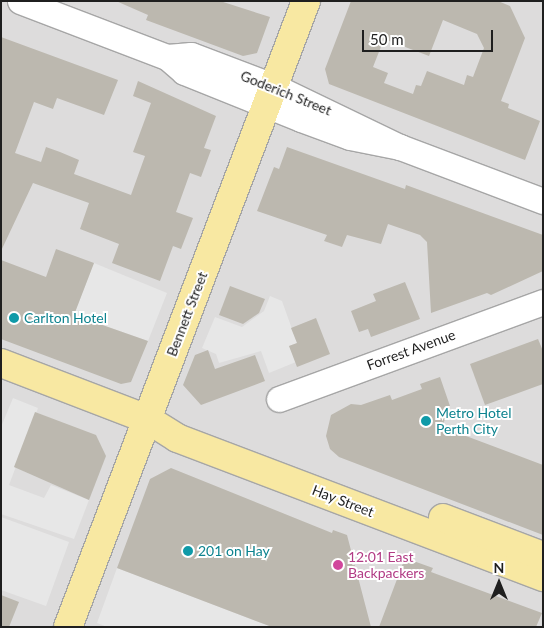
<!DOCTYPE html>
<html>
<head>
<meta charset="utf-8">
<style>
	body { margin:0 }
	#map { position:relative; width:544px; height:628px; overflow:hidden; background:#efefe6; font-family:Lato,sans-serif }
	div>[style] { position:absolute }
	.residential>* { inset:0; background:#dddcdc }
	.parking>* { inset:0; background:#e7e7e7 }
	.building>* { inset:0; background:#bcb8af }
	.roads { filter:drop-shadow(1px 0 #a6a6a6) drop-shadow(-1px 0 #a6a6a6) drop-shadow(0 1px #a6a6a6) drop-shadow(0 -1px #a6a6a6) }
	.minor>* { height:25px; margin:-12.5px; padding:0 12.5px; transform-origin:12.5px; border-radius:12.5px; background:#fff }
	.major>* { height:28px; margin:-14px; padding:0 14px; transform-origin:14px; border-radius:14px; background:#f8e8a2 }
	.dots>* { width:14px; height:14px; translate:-50% -50%; box-sizing:border-box; border:2px solid #fff; border-radius:50% }
	span { translate:-50% -50%; white-space:nowrap; text-align:center; line-height:1.15; -webkit-text-stroke:4px #fff; paint-order:stroke }
	.street-label { font-size:14px; color:#1f1f1f }
	.culture-label { font-size:14px; color:#0d838f }
	.left { translate:0 -50%; text-align:left }
	.hotel-label { font-size:14px; color:#b23c85 }
	.frame { position:absolute; inset:0; border:2px solid #1f1f1f; pointer-events:none }
	.north { position:absolute; left:474px; top:558px; width:50px; height:50px; -webkit-text-stroke:4px #fff; paint-order:stroke; rotate:0deg; font-size:14px; font-weight:700; line-height:20px; text-align:center; color:#1f1f1f }
	.north::after { content:''; display:block; margin:auto; width:18px; height:22px; background:#1f1f1f; clip-path:polygon(50% 0,100% 100%,50% 72%,0 100%) }
	.scale { position:absolute; left:362px; top:30px; width:131px; height:22px; box-sizing:border-box; border:2px solid #1f1f1f; border-top:0; padding-left:6px; font-size:15px; line-height:18px; white-space:nowrap; color:#1f1f1f; -webkit-text-stroke:4px #fff; paint-order:stroke }
</style>
</head>
<body>
<div id="map">
	<div class="residential">
		<i style="clip-path:polygon(1px 1px,543px 1px,543px 627px,1px 627px)"></i>
	</div>
	<div class="parking">
		<i style="clip-path:polygon(94px 263px,167px 293px,148px 341px,74px 315px)"></i>
		<i style="clip-path:polygon(270px 296px,282px 301px,297px 343px,289px 346px,296px 362px,269px 373px,261px 351px,219px 363px,216px 354px,202px 348px,215px 317px,242px 327px,264px 311px)"></i>
		<i style="clip-path:polygon(13px 398px,38px 408px,9px 485px,44px 498px,51px 485px,89px 500px,74px 539px,1px 514px,1px 427px)"></i>
		<i style="clip-path:polygon(1px 517px,69px 542px,46px 606px,1px 590px)"></i>
		<i style="clip-path:polygon(117px 568px,272px 627px,107px 627px,97px 623px)"></i>
	</div>
	<div class="building">
		<i style="clip-path:polygon(116px 1px,220px 1px,270px 17px,257px 53px,243px 56px,146px 20px,148px 15px)"></i>
		<i style="clip-path:polygon(evenodd,351px 1px,498px 1px,510px 6px,525px 38px,501px 101px,509px 104px,508px 108px,540px 121px,525px 160px,329px 84px,325px 69px,351px 1px,443px 20px,477px 34px,484px 48px,473px 77px,467px 75px,464px 85px,427px 71px,421px 86px,416px 85px,413px 94px,384px 83px,388px 73px,373px 67px,384px 39px,429px 56px,443px 20px)"></i>
		<i style="clip-path:polygon(1px 37px,118px 80px,104px 115px,57px 98px,53px 109px,34px 102px,15px 153px,41px 162px,46px 147px,60px 152px,79px 160px,74px 174px,131px 195px,145px 156px,133px 152px,151px 103px,133px 96px,138px 81px,216px 116px,204px 148px,211px 150px,201px 177px,190px 173px,176px 212px,193px 218px,181px 249px,173px 246px,160px 281px,112px 263px,119px 244px,80px 229px,89px 203px,33px 183px,1px 251px)"></i>
		<i style="clip-path:polygon(287px 147px,405px 189px,406px 185px,543px 235px,543px 271px,491px 295px,487px 293px,431px 313px,427px 242px,420px 235px,388px 224px,381px 244px,347px 235px,342px 247px,324px 241px,327px 235px,257px 211px,274px 167px,279px 169px)"></i>
		<i style="clip-path:polygon(56px 249px,94px 263px,74px 315px,148px 341px,131px 382px,121px 384px,1px 339px,1px 260px,46px 277px)"></i>
		<i style="clip-path:polygon(405px 282px,420px 319px,371px 337px,368px 329px,359px 332px,351px 311px,376px 301px,373px 294px)"></i>
		<i style="clip-path:polygon(230px 286px,265px 299px,259px 313px,243px 324px,219px 315px)"></i>
		<i style="clip-path:polygon(316px 318px,330px 354px,297px 367px,289px 346px,297px 343px,291px 328px)"></i>
		<i style="clip-path:polygon(538px 339px,543px 351px,543px 384px,485px 405px,470px 364px)"></i>
		<i style="clip-path:polygon(208px 350px,215px 369px,255px 355px,265px 381px,201px 405px,183px 385px,195px 355px)"></i>
		<i style="clip-path:polygon(440px 377px,450px 406px,442px 427px,543px 465px,543px 535px,339px 457px,330px 449px,326px 436px,331px 415px,351px 404px,361px 405px,390px 395px,392px 400px,422px 389px,420px 384px)"></i>
		<i style="clip-path:polygon(35px 412px,96px 435px,106px 456px,89px 500px,14px 467px)"></i>
		<i style="clip-path:polygon(171px 468px,332px 533px,333px 530px,347px 535px,371px 627px,272px 627px,117px 568px,150px 479px)"></i>
		<i style="clip-path:polygon(405px 558px,433px 568px,431px 572px,542px 613px,536px 627px,379px 627px)"></i>
		<i style="clip-path:polygon(1px 595px,19px 602px,9px 627px,1px 627px)"></i>
	</div>
	<div class="roads">
		<div class="minor">
			<i style="left:20px;top:1px;width:157px;rotate:20.9deg"></i>
			<i style="left:167px;top:57px;width:23px;rotate:41deg"></i>
			<i style="left:184px;top:72px;width:126px;rotate:21.9deg"></i>
			<i style="left:301px;top:119px;width:52px;rotate:20.2deg"></i>
			<i style="left:350px;top:137px;width:51px;rotate:11.3deg"></i>
			<i style="left:167px;top:57px;width:24px;rotate:-5deg"></i>
			<i style="left:191px;top:55px;width:88px;rotate:20.7deg"></i>
			<i style="left:273px;top:86px;width:141px;rotate:25.7deg"></i>
			<i style="left:400px;top:147px;width:153px;rotate:20.7deg"></i>
			<i style="left:279px;top:399px;width:281px;rotate:-20.2deg"></i>
		</div>
		<div class="major">
			<i style="left:1px;top:363px;width:156px;rotate:21deg"></i>
			<i style="left:147px;top:419px;width:36px;rotate:32deg"></i>
			<i style="left:177px;top:438px;width:392px;rotate:20.8deg"></i>
			<i style="left:443px;top:518px;width:107px;rotate:20.8deg"></i>
			<i style="left:68px;top:627px;width:670px;rotate:-69.18deg"></i>
		</div>
	</div>
	<div class="dots">
		<i style="left:14px;top:318px;background:#0f9aa8"></i>
		<i style="left:426px;top:421px;background:#0f9aa8"></i>
		<i style="left:188px;top:551px;background:#0f9aa8"></i>
		<i style="left:338px;top:565px;background:#d1479c"></i>
	</div>
	<div class="street-label">
		<span style="left:286px;top:93px;rotate:22deg">Goderich Street</span>
		<span style="left:187px;top:314px;rotate:-69deg">Bennett Street</span>
		<span style="left:411px;top:350px;rotate:-20deg">Forrest Avenue</span>
		<span style="left:343px;top:501px;rotate:21deg">Hay Street</span>
	</div>
	<div class="culture-label">
		<span class="left" style="left:24px;top:318px">Carlton Hotel</span>
		<span class="left" style="left:436px;top:421px">Metro Hotel<br>Perth City</span>
		<span class="left" style="left:198px;top:551px">201 on Hay</span>
	</div>
	<div class="hotel-label">
		<span class="left" style="left:348px;top:565px">12:01 East<br>Backpackers</span>
	</div>
	<div class="frame"></div>
	<div class="north">N</div>
	<div class="scale">50 m</div>
</div>
</body>
</html>
